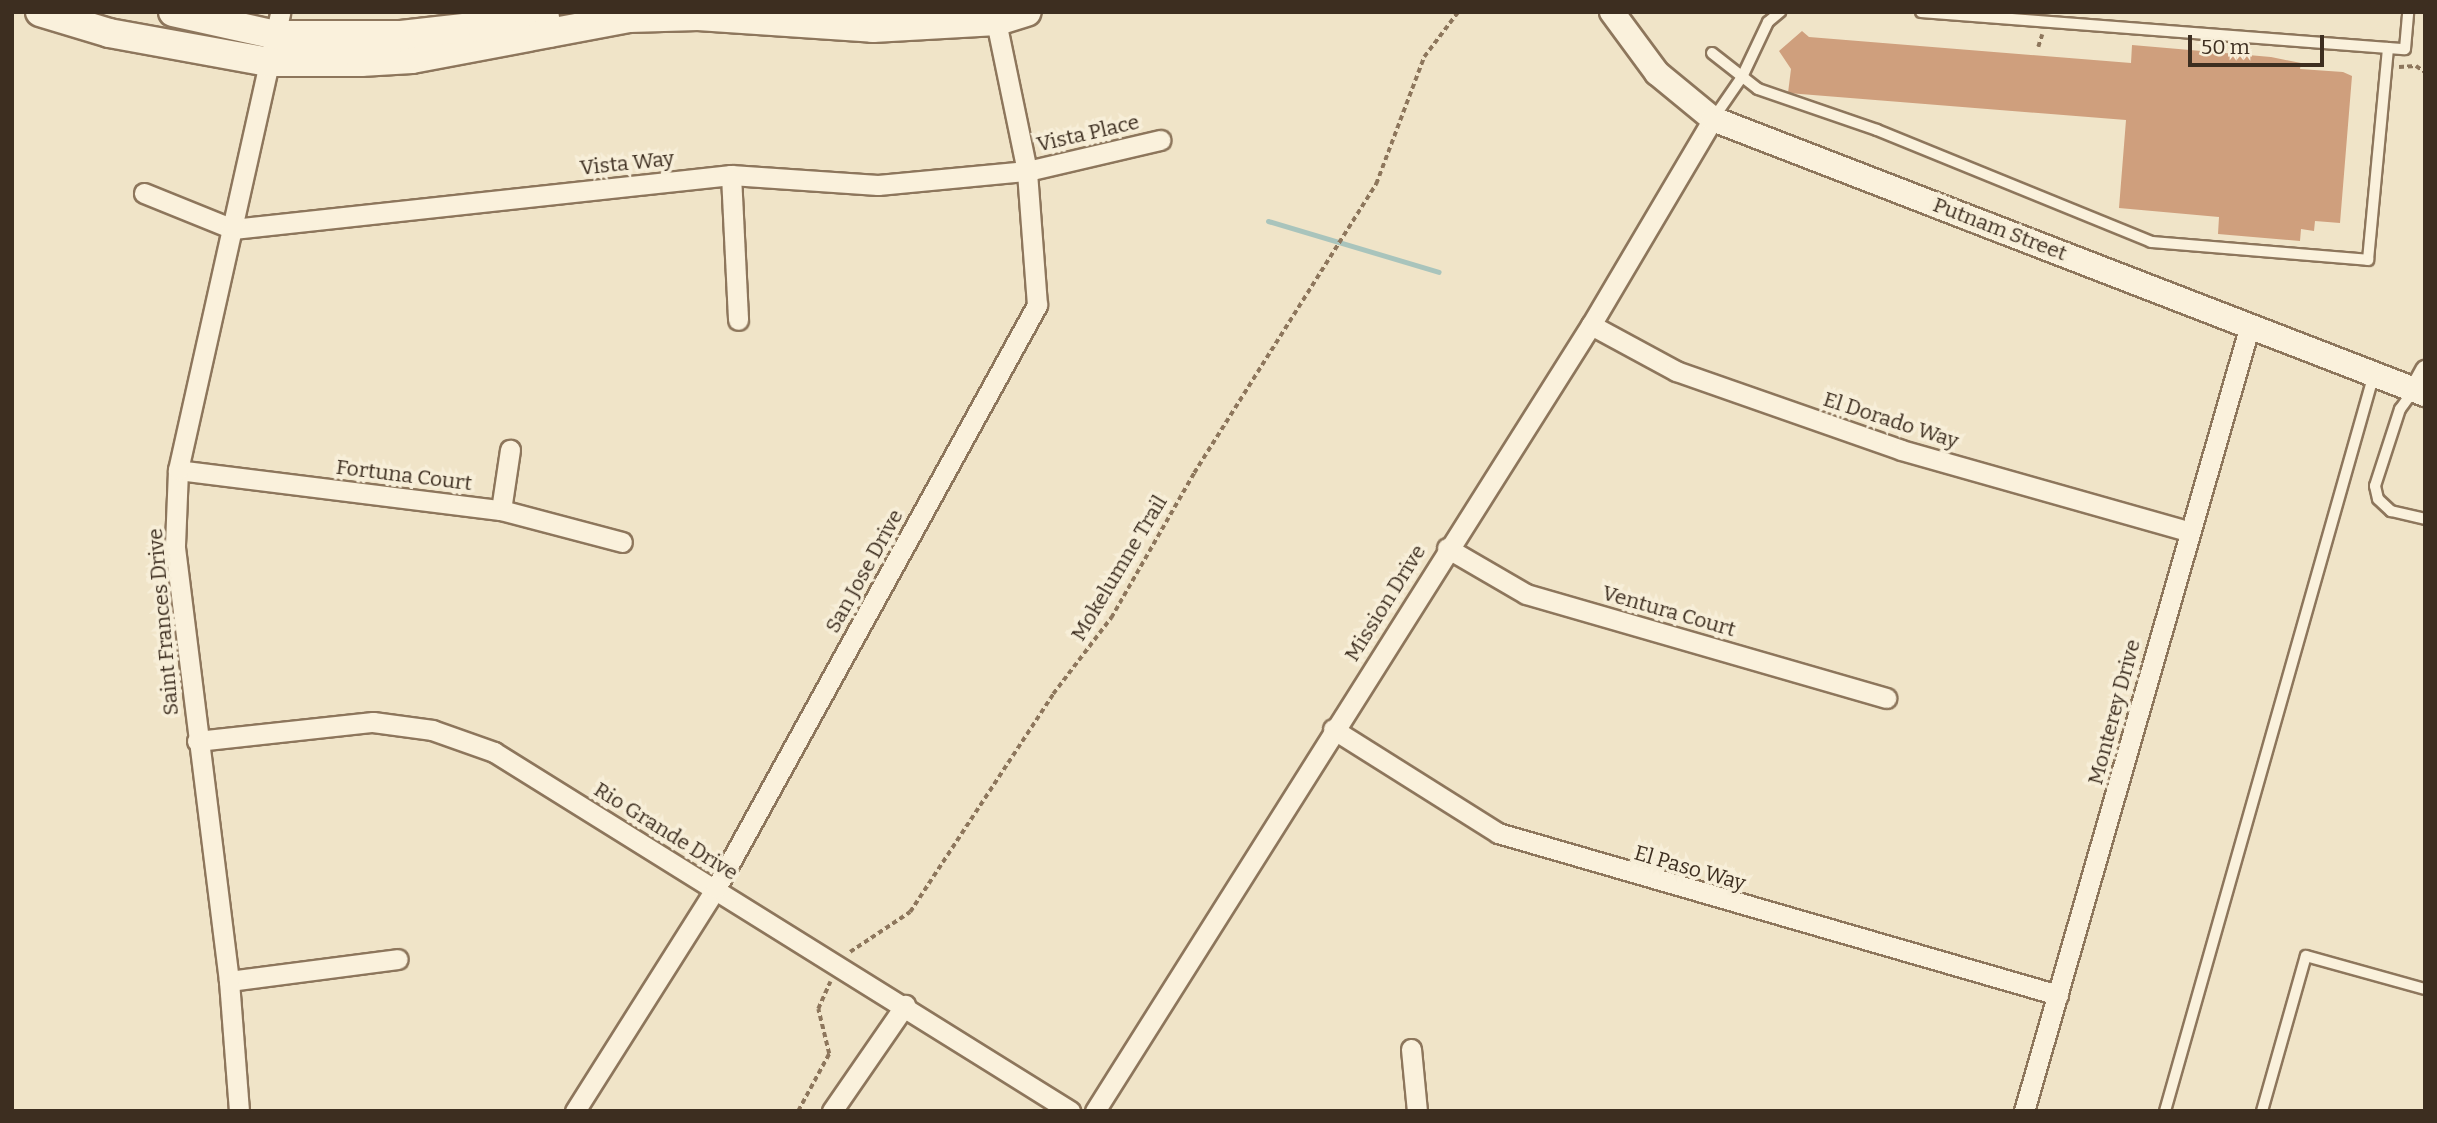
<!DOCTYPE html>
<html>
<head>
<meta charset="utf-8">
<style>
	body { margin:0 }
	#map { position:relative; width:2437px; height:1123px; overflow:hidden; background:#f0e4c8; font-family:Bitter,serif }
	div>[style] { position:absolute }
	.stream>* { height:5px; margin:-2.5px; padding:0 2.5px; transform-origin:2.5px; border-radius:2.5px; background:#a9c4bc }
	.building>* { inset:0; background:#cf9f7d }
	.path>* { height:3.5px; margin-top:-1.75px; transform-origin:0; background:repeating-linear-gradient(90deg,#8d765c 0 5px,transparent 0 8.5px) }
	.roads { filter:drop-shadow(2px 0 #8d765c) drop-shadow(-2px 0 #8d765c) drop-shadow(0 2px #8d765c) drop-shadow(0 -2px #8d765c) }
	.service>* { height:10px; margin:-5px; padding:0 5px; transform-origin:5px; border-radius:5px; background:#faf1dc }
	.minor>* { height:19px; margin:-9.5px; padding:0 9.5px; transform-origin:9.5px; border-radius:9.5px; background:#faf1dc }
	.tertiary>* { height:24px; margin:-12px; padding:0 12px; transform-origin:12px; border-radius:12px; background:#faf1dc }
	.secondary>* { height:28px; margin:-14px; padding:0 14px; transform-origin:14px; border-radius:14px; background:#faf1dc }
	span { translate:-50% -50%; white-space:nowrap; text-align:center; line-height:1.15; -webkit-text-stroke:7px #f7eed8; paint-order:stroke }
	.street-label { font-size:21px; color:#3d2e20 }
	.frame { position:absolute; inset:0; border:14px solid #3d2e20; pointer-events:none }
	.scale { position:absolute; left:2188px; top:35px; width:136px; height:32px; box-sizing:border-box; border:4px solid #3d2e20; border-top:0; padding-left:9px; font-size:21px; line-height:24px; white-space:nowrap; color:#3d2e20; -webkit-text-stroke:5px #f7eed8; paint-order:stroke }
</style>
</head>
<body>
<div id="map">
	<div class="stream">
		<i style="left:1268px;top:221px;width:178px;rotate:16.6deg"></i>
	</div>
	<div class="building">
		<i style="clip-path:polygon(1802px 31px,1809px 37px,2131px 63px,2132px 45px,2271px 57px,2301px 63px,2300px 69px,2343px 72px,2352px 76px,2340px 223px,2315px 221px,2314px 231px,2301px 229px,2300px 241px,2218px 234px,2219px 217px,2119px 208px,2126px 120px,1788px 93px,1791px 69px,1779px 51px)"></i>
	</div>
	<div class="path">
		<i style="left:2038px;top:47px;width:13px;rotate:-72deg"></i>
		<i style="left:2399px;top:67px;width:17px;rotate:-3deg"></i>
		<i style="left:2416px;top:66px;width:11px;rotate:34deg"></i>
		<i style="left:850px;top:952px;width:72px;rotate:-33.7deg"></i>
		<i style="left:910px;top:912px;width:261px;rotate:-56.7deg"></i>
		<i style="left:1053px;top:694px;width:96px;rotate:-52.7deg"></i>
		<i style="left:1111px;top:618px;width:167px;rotate:-60.2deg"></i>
		<i style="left:1194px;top:473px;width:342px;rotate:-57.8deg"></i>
		<i style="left:1376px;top:184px;width:136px;rotate:-69.3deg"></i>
		<i style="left:1424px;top:57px;width:56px;rotate:-52.9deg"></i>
		<i style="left:798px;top:1111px;width:65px;rotate:-61.5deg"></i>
		<i style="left:829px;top:1054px;width:46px;rotate:-103.7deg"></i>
		<i style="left:818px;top:1009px;width:30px;rotate:-66deg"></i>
	</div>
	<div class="roads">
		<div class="service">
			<i style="left:1921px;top:12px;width:485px;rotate:4.4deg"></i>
			<i style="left:2405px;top:49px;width:37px;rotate:-85deg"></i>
			<i style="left:1712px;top:53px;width:58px;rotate:38deg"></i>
			<i style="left:1758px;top:89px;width:126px;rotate:19deg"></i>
			<i style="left:1877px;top:130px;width:296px;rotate:22.2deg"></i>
			<i style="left:2151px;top:242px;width:218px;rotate:4.7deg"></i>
			<i style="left:2368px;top:260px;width:213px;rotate:-84.6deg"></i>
			<i style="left:1713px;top:119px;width:51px;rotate:-55.4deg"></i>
			<i style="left:1742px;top:77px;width:61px;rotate:-64.7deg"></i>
			<i style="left:1768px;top:22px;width:16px;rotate:-40deg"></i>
			<i style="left:2414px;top:390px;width:24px;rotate:126deg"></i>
			<i style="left:2400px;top:409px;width:81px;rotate:108deg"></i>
			<i style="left:2375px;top:486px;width:13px;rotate:77deg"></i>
			<i style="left:2378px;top:499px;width:18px;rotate:43deg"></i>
			<i style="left:2391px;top:511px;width:35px;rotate:13deg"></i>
			<i style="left:2165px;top:1111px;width:766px;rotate:-74.17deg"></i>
			<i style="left:2262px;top:1111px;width:161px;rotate:-74.2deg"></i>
			<i style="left:2306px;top:956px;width:123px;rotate:15.5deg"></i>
		</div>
		<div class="minor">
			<i style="left:731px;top:175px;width:145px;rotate:87.2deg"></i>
			<i style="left:144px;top:193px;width:96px;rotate:22deg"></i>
			<i style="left:233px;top:229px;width:501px;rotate:-6.19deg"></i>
			<i style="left:731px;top:175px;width:147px;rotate:3.9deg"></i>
			<i style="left:878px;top:185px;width:150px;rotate:-5.4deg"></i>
			<i style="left:1027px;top:171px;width:137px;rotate:-13.1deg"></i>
			<i style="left:1591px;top:325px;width:97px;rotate:28.4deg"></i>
			<i style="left:1676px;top:371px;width:238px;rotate:19.3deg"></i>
			<i style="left:1901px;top:450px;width:297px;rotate:15.8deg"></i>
			<i style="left:2415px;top:388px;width:21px;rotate:-61deg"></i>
			<i style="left:178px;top:470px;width:325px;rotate:7.1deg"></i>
			<i style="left:501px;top:510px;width:125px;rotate:14.8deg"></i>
			<i style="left:501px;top:510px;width:61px;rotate:-81.5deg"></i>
			<i style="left:1447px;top:548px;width:91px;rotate:30.2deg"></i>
			<i style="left:1526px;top:594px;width:375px;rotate:16.1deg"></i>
			<i style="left:1333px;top:729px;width:195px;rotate:32.2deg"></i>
			<i style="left:1498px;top:833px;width:583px;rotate:16.13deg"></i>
			<i style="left:197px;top:741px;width:177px;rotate:-6.2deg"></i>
			<i style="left:373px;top:722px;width:60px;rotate:7.7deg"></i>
			<i style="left:432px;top:730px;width:66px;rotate:19.5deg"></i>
			<i style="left:494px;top:752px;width:679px;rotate:31.93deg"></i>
			<i style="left:229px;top:981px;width:170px;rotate:-7.4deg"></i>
			<i style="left:1411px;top:1049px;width:62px;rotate:84.5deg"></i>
			<i style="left:239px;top:1111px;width:130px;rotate:-94.4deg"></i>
			<i style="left:229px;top:981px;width:439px;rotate:-97.1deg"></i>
			<i style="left:175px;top:545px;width:75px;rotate:-87.7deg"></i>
			<i style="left:178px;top:470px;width:469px;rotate:-77.4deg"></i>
			<i style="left:575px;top:1111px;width:264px;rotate:-57.7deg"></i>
			<i style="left:716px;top:888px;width:666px;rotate:-61.16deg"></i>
			<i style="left:1037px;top:305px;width:134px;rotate:-94.3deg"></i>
			<i style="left:1027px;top:171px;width:162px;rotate:-101.7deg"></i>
			<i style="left:832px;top:1111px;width:129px;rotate:-55.4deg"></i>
			<i style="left:1095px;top:1111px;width:929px;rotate:-57.75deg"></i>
			<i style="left:1591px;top:325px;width:239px;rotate:-59.4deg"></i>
			<i style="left:2024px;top:1111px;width:818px;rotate:-73.96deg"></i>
		</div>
		<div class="tertiary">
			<i style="left:546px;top:12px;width:23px;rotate:80deg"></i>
			<i style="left:1612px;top:12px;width:76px;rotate:53.6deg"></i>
			<i style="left:1657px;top:73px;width:72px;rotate:39.4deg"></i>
			<i style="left:1713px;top:119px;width:763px;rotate:21.12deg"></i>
		</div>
		<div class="secondary">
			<i style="left:40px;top:12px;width:72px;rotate:16.9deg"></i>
			<i style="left:109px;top:33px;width:163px;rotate:10.3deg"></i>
			<i style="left:269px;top:62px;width:92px"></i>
			<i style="left:361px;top:62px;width:51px;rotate:-3.4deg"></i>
			<i style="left:412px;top:59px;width:221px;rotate:-10.7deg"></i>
			<i style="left:629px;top:18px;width:69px;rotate:-1.7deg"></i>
			<i style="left:698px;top:16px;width:175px;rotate:3.9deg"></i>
			<i style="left:873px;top:28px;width:124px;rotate:-3.2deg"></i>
			<i style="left:997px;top:21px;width:31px;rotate:-17deg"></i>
			<i style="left:173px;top:12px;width:106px;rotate:12.6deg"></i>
			<i style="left:276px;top:35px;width:125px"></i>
			<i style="left:401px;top:35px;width:81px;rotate:-6.4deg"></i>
			<i style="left:481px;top:26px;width:47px;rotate:-17.3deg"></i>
		</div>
	</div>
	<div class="street-label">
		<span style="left:1088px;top:133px;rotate:-13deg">Vista Place</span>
		<span style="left:627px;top:163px;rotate:-6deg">Vista Way</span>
		<span style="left:2000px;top:229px;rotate:21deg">Putnam Street</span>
		<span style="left:1891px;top:420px;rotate:18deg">El Dorado Way</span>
		<span style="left:404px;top:475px;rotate:7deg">Fortuna Court</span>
		<span style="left:1119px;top:568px;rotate:-59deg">Mokelumne Trail</span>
		<span style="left:864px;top:571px;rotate:-61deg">San Jose Drive</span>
		<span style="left:1385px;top:603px;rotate:-58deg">Mission Drive</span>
		<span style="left:1669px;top:611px;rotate:16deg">Ventura Court</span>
		<span style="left:163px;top:622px;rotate:-95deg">Saint Frances Drive</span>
		<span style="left:2114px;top:712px;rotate:-75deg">Monterey Drive</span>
		<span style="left:666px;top:831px;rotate:32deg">Rio Grande Drive</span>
		<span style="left:1690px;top:868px;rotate:16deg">El Paso Way</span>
	</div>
	<div class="frame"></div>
	<div class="scale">50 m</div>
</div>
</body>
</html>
